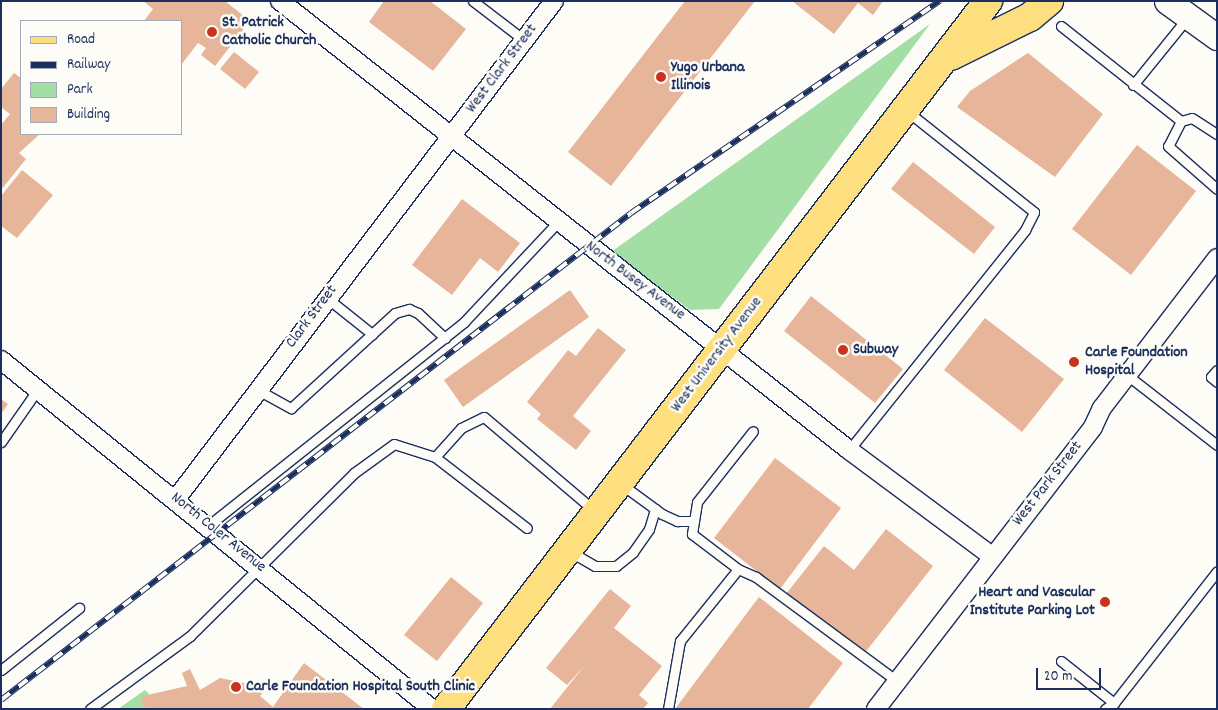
<!DOCTYPE html>
<html>
<head>
<meta charset="utf-8">
<style>
	body { margin:0 }
	#map { position:relative; width:1218px; height:710px; overflow:hidden; background:#fdfcf7; font-family:Dekko,sans-serif }
	div>[style] { position:absolute }
	.green>* { inset:0; background:#a3dea4 }
	.building>* { inset:0; background:#e7b599 }
	.roads { filter:drop-shadow(1px 0 #1b2f5e) drop-shadow(-1px 0 #1b2f5e) drop-shadow(0 1px #1b2f5e) drop-shadow(0 -1px #1b2f5e) }
	.service>* { height:9px; margin:-4.5px; padding:0 4.5px; transform-origin:4.5px; border-radius:4.5px; background:#fdfcf7 }
	.minor>* { height:18px; margin:-9px; padding:0 9px; transform-origin:9px; border-radius:9px; background:#fdfcf7 }
	.secondary>* { height:25px; margin:-12.5px; padding:0 12.5px; transform-origin:12.5px; border-radius:12.5px; background:#fdfcf7 }
	.primary>* { height:28px; margin:-14px; padding:0 14px; transform-origin:14px; border-radius:14px; background:#fddf80 }
	.rail>* { height:5.5px; margin-top:-2.75px; transform-origin:0; background:repeating-linear-gradient(90deg,#fdfcf7 0 11px,#1b2f5e 0 22px); box-sizing:border-box; border-block:1px solid #1b2f5e }
	.dots>* { width:14px; height:14px; translate:-50% -50%; box-sizing:border-box; border:2px solid #fdfcf7; border-radius:50% }
	span { translate:-50% -50%; white-space:nowrap; text-align:center; line-height:1.15; -webkit-text-stroke:5px #fdfcf7; paint-order:stroke }
	.poi-label { font-size:16px; color:#1b2f5e; font-weight:700 }
	.left { translate:0 -50%; text-align:left }
	.right { translate:-100% -50%; text-align:right }
	.street-label { font-size:16px; color:#1b2f5e }
	.frame { position:absolute; inset:0; border:2px solid #1b2f5e; pointer-events:none }
	.legend { position:absolute; left:20px; top:20px; width:162px; height:115px; box-sizing:border-box; background:#fdfcf7; border:1px solid #a3aaba; margin:0; padding:6px 9px; list-style:none; font-size:15px; color:#1b2f5e }
	.legend li { display:flex; align-items:center; gap:10px; height:25px }
	.legend b { width:25px; border:1px solid #a3aaba }
	.scale { position:absolute; left:1036px; top:668px; width:65px; height:22px; box-sizing:border-box; border:2px solid #1b2f5e; border-top:0; padding-left:6px; font-size:15px; line-height:18px; white-space:nowrap; color:#1b2f5e; -webkit-text-stroke:4px #fdfcf7; paint-order:stroke }
</style>
</head>
<body>
<div id="map">
	<div class="green">
		<i style="clip-path:polygon(930px 24px,719px 309px,690px 310px,611px 252px)"></i>
		<i style="clip-path:polygon(145px 690px,154px 699px,149px 709px,118px 709px)"></i>
	</div>
	<div class="building">
		<i style="clip-path:polygon(143px 1px,225px 1px,250px 21px,215px 66px,201px 55px,206px 48px,198px 43px,181px 65px,181px 21px,144px 21px,153px 9px)"></i>
		<i style="clip-path:polygon(384px 1px,430px 1px,466px 29px,433px 71px,369px 22px)"></i>
		<i style="clip-path:polygon(685px 1px,755px 1px,611px 186px,568px 152px)"></i>
		<i style="clip-path:polygon(792px 1px,883px 1px,873px 15px,858px 3px,834px 34px)"></i>
		<i style="clip-path:polygon(234px 52px,259px 72px,245px 89px,220px 69px)"></i>
		<i style="clip-path:polygon(1028px 53px,1103px 114px,1055px 177px,957px 107px,970px 91px)"></i>
		<i style="clip-path:polygon(14px 73px,21px 78px,21px 134px,40px 134px,19px 153px,26px 159px,1px 190px,1px 125px,10px 114px,1px 107px,1px 89px)"></i>
		<i style="clip-path:polygon(1137px 145px,1196px 191px,1131px 275px,1072px 229px)"></i>
		<i style="clip-path:polygon(913px 162px,995px 227px,974px 254px,891px 189px)"></i>
		<i style="clip-path:polygon(22px 170px,53px 195px,17px 238px,1px 226px,1px 196px)"></i>
		<i style="clip-path:polygon(462px 199px,520px 243px,498px 272px,480px 258px,452px 295px,412px 265px)"></i>
		<i style="clip-path:polygon(570px 290px,589px 317px,463px 407px,444px 380px)"></i>
		<i style="clip-path:polygon(811px 296px,903px 369px,875px 403px,784px 331px)"></i>
		<i style="clip-path:polygon(985px 318px,1064px 379px,1022px 432px,944px 370px)"></i>
		<i style="clip-path:polygon(598px 328px,626px 350px,573px 416px,591px 431px,576px 450px,537px 419px,541px 414px,527px 402px,568px 350px,576px 356px)"></i>
		<i style="clip-path:polygon(1px 399px,8px 404px,1px 414px)"></i>
		<i style="clip-path:polygon(775px 458px,841px 508px,780px 589px,714px 538px)"></i>
		<i style="clip-path:polygon(886px 529px,933px 566px,864px 654px,786px 594px,824px 546px,854px 570px)"></i>
		<i style="clip-path:polygon(451px 577px,483px 603px,437px 661px,404px 635px)"></i>
		<i style="clip-path:polygon(610px 589px,631px 606px,614px 628px,662px 666px,639px 695px,648px 703px,643px 709px,550px 709px,584px 666px,567px 685px,546px 668px)"></i>
		<i style="clip-path:polygon(759px 597px,843px 663px,808px 709px,675px 709px)"></i>
		<i style="clip-path:polygon(304px 663px,364px 709px,152px 709px,141px 705px,143px 696px,187px 686px,182px 673px,190px 669px,200px 690px,220px 678px,249px 684px,253px 680px,266px 689px,260px 696px,273px 707px)"></i>
	</div>
	<div class="roads">
		<div class="service">
			<i style="left:473px;top:1px;width:64px;rotate:37.4deg"></i>
			<i style="left:1061px;top:26px;width:153px;rotate:38.4deg"></i>
			<i style="left:1181px;top:121px;width:11px;rotate:-15deg"></i>
			<i style="left:1192px;top:118px;width:30px;rotate:33deg"></i>
			<i style="left:1133px;top:85px;width:87px;rotate:-51deg"></i>
			<i style="left:1181px;top:121px;width:28px;rotate:117deg"></i>
			<i style="left:1168px;top:146px;width:65px;rotate:41.3deg"></i>
			<i style="left:327px;top:298px;width:58px;rotate:38.7deg"></i>
			<i style="left:1217px;top:370px;width:9px;rotate:131deg"></i>
			<i style="left:1211px;top:377px;width:8px;rotate:40deg"></i>
			<i style="left:1127px;top:375px;width:114px;rotate:37.9deg"></i>
			<i style="left:258px;top:390px;width:38px;rotate:29deg"></i>
			<i style="left:291px;top:408px;width:141px;rotate:-42.4deg"></i>
			<i style="left:395px;top:313px;width:15px;rotate:-16deg"></i>
			<i style="left:409px;top:309px;width:10px;rotate:24deg"></i>
			<i style="left:418px;top:313px;width:37px;rotate:43deg"></i>
			<i style="left:1px;top:442px;width:65px;rotate:-55.1deg"></i>
			<i style="left:849px;top:450px;width:282px;rotate:-51.3deg"></i>
			<i style="left:1025px;top:230px;width:20px;rotate:-63deg"></i>
			<i style="left:1034px;top:212px;width:162px;rotate:-141.5deg"></i>
			<i style="left:435px;top:457px;width:39px;rotate:-48deg"></i>
			<i style="left:461px;top:428px;width:25px;rotate:-26deg"></i>
			<i style="left:484px;top:417px;width:145px;rotate:40.3deg"></i>
			<i style="left:621px;top:484px;width:51px;rotate:36.2deg"></i>
			<i style="left:662px;top:514px;width:17px;rotate:25deg"></i>
			<i style="left:677px;top:521px;width:14px"></i>
			<i style="left:209px;top:525px;width:326px;rotate:-38.5deg"></i>
			<i style="left:464px;top:322px;width:139px;rotate:-46.8deg"></i>
			<i style="left:569px;top:551px;width:30px;rotate:30deg"></i>
			<i style="left:595px;top:566px;width:21px"></i>
			<i style="left:616px;top:566px;width:22px;rotate:-39deg"></i>
			<i style="left:633px;top:552px;width:28px;rotate:-55deg"></i>
			<i style="left:649px;top:529px;width:21px;rotate:-73deg"></i>
			<i style="left:738px;top:569px;width:20px;rotate:24deg"></i>
			<i style="left:756px;top:577px;width:175px;rotate:36.4deg"></i>
			<i style="left:1061px;top:661px;width:68px;rotate:38.4deg"></i>
			<i style="left:1px;top:670px;width:100px;rotate:-38.5deg"></i>
			<i style="left:90px;top:709px;width:124px;rotate:-36.1deg"></i>
			<i style="left:190px;top:636px;width:231px;rotate:-44.8deg"></i>
			<i style="left:354px;top:473px;width:49px;rotate:-35.9deg"></i>
			<i style="left:394px;top:444px;width:43px;rotate:17.6deg"></i>
			<i style="left:435px;top:457px;width:116px;rotate:37.7deg"></i>
			<i style="left:668px;top:709px;width:69px;rotate:-80deg"></i>
			<i style="left:680px;top:641px;width:92px;rotate:-51.1deg"></i>
			<i style="left:738px;top:569px;width:58px;rotate:-142.7deg"></i>
			<i style="left:692px;top:534px;width:32px;rotate:-81deg"></i>
			<i style="left:697px;top:502px;width:90px;rotate:-51.7deg"></i>
			<i style="left:1105px;top:709px;width:11px;rotate:-34deg"></i>
			<i style="left:1114px;top:703px;width:167px;rotate:-52deg"></i>
		</div>
		<div class="minor">
			<i style="left:280px;top:1px;width:725px;rotate:38.28deg"></i>
			<i style="left:849px;top:450px;width:179px;rotate:36.6deg"></i>
			<i style="left:1px;top:360px;width:555px;rotate:39deg"></i>
			<i style="left:176px;top:499px;width:625px;rotate:-52.8deg"></i>
			<i style="left:876px;top:709px;width:356px;rotate:-52.4deg"></i>
			<i style="left:1093px;top:427px;width:21px;rotate:-65deg"></i>
			<i style="left:1102px;top:408px;width:189px;rotate:-52.5deg"></i>
		</div>
		<div class="secondary">
			<i style="left:1167px;top:1px;width:62px;rotate:35.8deg"></i>
		</div>
		<div class="primary">
			<i style="left:951px;top:56px;width:88px;rotate:-26.3deg"></i>
			<i style="left:1030px;top:17px;width:25px;rotate:-40deg"></i>
			<i style="left:446px;top:709px;width:892px;rotate:-52.56deg"></i>
		</div>
	</div>
	<div class="rail">
		<i style="left:1px;top:700px;width:796px;rotate:-37.7deg"></i>
		<i style="left:631px;top:213px;width:375px;rotate:-34.5deg"></i>
	</div>
	<div class="dots">
		<i style="left:212px;top:32px;background:#c8321e"></i>
		<i style="left:661px;top:77px;background:#c8321e"></i>
		<i style="left:843px;top:350px;background:#c8321e"></i>
		<i style="left:1074px;top:362px;background:#c8321e"></i>
		<i style="left:1105px;top:602px;background:#c8321e"></i>
		<i style="left:236px;top:687px;background:#c8321e"></i>
	</div>
	<div class="poi-label">
		<span class="left" style="left:222px;top:32px">St. Patrick<br>Catholic Church</span>
		<span class="left" style="left:671px;top:77px">Yugo Urbana<br>Illinois</span>
		<span class="left" style="left:853px;top:350px">Subway</span>
		<span class="left" style="left:1085px;top:362px">Carle Foundation<br>Hospital</span>
		<span class="right" style="left:1095px;top:602px">Heart and Vascular<br>Institute Parking Lot</span>
		<span class="left" style="left:246px;top:687px">Carle Foundation Hospital South Clinic</span>
	</div>
	<div class="street-label">
		<span style="left:502px;top:69px;rotate:-53deg">West Clark Street</span>
		<span style="left:635px;top:281px;rotate:37deg">North Busey Avenue</span>
		<span style="left:312px;top:317px;rotate:-53deg">Clark Street</span>
		<span style="left:717px;top:355px;rotate:-53deg">West University Avenue</span>
		<span style="left:1048px;top:484px;rotate:-52deg">West Park Street</span>
		<span style="left:218px;top:533px;rotate:39deg">North Coler Avenue</span>
	</div>
	<div class="frame"></div>
	<ul class="legend">
	<li><b style="height:6px;background:#fddf80"></b>Road</li>
	<li><b style="height:6px;background:#1b2f5e"></b>Railway</li>
	<li><b style="height:14px;background:#a3dea4"></b>Park</li>
	<li><b style="height:14px;background:#e7b599"></b>Building</li>
	</ul>
	<div class="scale">20 m</div>
</div>
</body>
</html>
